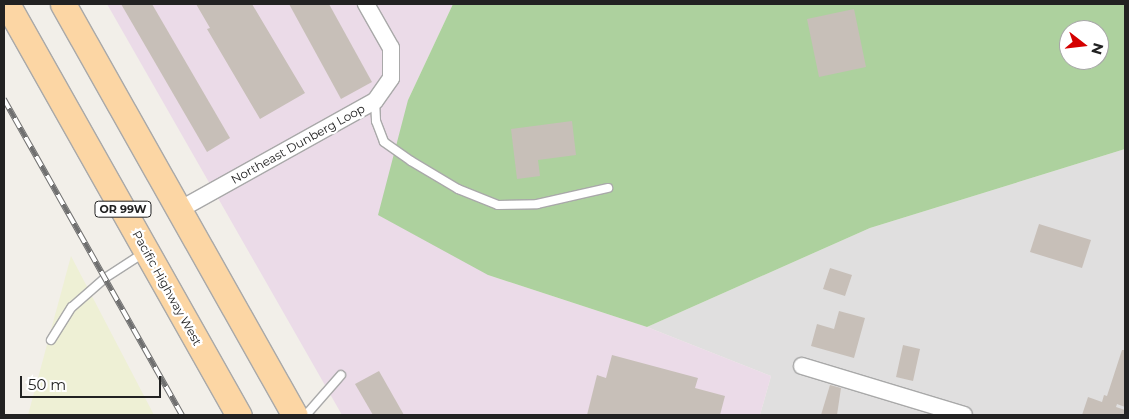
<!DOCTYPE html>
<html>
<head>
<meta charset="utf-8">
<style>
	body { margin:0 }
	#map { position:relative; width:1129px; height:419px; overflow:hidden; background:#f2efe9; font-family:Montserrat,sans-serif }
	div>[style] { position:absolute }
	.residential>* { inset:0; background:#e0dfdf }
	.industrial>* { inset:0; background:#ebdbe8 }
	.farmland>* { inset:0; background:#eef0d5 }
	.forest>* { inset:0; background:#add19e }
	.building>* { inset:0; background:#c7bfb8 }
	.roads { filter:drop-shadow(1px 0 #a9a9a9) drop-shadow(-1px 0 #a9a9a9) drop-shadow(0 1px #a9a9a9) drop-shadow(0 -1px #a9a9a9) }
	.lane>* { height:8px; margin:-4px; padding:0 4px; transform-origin:4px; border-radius:4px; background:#fff }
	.street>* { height:16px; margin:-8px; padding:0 8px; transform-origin:8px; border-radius:8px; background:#fff }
	.primary>* { height:25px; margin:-12.5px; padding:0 12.5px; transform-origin:12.5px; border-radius:12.5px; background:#fcd6a4 }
	.rail>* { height:5.5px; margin-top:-2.75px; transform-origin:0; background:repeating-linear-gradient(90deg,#fff 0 11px,#707070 0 22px); box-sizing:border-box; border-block:1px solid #707070 }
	span { translate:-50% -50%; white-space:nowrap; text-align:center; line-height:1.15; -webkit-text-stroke:4.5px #fff; paint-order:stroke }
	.shield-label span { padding:1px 4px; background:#fff; border:1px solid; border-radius:4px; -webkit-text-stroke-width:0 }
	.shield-label { font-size:11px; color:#222; font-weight:700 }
	.street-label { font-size:12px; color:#222 }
	.frame { position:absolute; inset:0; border:5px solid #222; pointer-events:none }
	.north { position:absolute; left:1059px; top:20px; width:50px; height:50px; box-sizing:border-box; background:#fff; border:1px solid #a7a7a7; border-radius:50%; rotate:106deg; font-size:14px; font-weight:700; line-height:20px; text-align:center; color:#222 }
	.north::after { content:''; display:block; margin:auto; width:18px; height:22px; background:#d40000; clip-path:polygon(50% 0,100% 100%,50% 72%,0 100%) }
	.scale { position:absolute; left:20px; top:376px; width:141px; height:22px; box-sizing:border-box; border:2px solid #222; border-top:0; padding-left:6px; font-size:15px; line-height:18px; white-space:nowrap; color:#222; -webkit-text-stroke:4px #fff; paint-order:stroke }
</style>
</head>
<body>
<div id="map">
	<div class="residential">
		<i style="clip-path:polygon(1125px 149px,1125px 415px,760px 415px,771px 376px,647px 327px,870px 228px)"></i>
	</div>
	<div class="industrial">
		<i style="clip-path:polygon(107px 4px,453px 4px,408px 100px,488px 275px,647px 327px,771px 376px,760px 415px,342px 415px)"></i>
	</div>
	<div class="farmland">
		<i style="clip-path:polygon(71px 256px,154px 415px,28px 415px)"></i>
	</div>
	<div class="forest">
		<i style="clip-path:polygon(evenodd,453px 4px,1125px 4px,1125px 149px,870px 228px,647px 327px,488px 275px,378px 215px,408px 100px,453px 4px,1069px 30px,1099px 30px,1099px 60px,1069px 60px,1069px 30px)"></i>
	</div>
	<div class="building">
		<i style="clip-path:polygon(121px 4px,152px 4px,230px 138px,207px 152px)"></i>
		<i style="clip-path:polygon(196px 4px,252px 4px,305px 93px,260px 119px,207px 29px,210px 28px)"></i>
		<i style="clip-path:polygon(289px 4px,329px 4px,372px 82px,341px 99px)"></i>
		<i style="clip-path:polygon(854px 9px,866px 67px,819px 77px,807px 19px)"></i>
		<i style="clip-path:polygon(572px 121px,576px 155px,538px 160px,540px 176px,517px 179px,511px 129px)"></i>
		<i style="clip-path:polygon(1039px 224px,1091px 240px,1082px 268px,1030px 252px)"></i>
		<i style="clip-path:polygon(830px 268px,852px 275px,845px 296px,823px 289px)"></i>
		<i style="clip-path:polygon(839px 311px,865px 318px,854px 358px,811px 346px,817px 324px,834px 329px)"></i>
		<i style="clip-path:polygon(903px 345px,920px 349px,913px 381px,896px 377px)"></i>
		<i style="clip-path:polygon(1122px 350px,1125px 350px,1125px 407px,1117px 404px,1116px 407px,1125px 410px,1125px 415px,1082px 415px,1088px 397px,1102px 402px,1104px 395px,1107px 396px)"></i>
		<i style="clip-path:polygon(612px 355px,698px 378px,695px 388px,725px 396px,720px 415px,587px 415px,597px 375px,606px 378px)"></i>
		<i style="clip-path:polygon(379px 371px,404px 415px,373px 415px,355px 384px)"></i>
		<i style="clip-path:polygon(830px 385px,841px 388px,837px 415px,821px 415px)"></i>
	</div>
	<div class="roads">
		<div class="lane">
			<i style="left:375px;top:101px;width:20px;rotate:87deg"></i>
			<i style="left:376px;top:121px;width:22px;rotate:69deg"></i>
			<i style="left:384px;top:142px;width:33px;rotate:35deg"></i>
			<i style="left:411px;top:161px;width:55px;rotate:30.8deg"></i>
			<i style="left:458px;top:189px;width:43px;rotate:21.8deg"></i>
			<i style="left:498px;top:205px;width:39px;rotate:-1deg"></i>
			<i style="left:537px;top:204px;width:73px;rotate:-12.7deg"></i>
			<i style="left:51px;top:340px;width:39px;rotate:-58deg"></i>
			<i style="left:72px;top:307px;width:44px;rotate:-41.3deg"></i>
			<i style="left:105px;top:278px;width:48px;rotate:-33deg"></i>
			<i style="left:306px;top:415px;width:53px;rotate:-48.8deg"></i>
		</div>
		<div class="street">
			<i style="left:179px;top:210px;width:224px;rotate:-29.1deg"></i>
			<i style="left:375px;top:101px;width:28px;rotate:-55deg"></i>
			<i style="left:391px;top:78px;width:30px;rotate:-90deg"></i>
			<i style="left:391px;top:48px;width:51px;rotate:-119.6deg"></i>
			<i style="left:802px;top:366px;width:169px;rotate:16.8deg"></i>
		</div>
		<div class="primary">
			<i style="left:7px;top:4px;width:472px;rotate:60.6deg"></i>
			<i style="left:63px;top:4px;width:472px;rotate:60.6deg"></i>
		</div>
	</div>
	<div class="rail">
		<i style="left:4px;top:99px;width:363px;rotate:60.6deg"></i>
	</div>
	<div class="shield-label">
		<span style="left:123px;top:209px">OR 99W</span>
	</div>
	<div class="street-label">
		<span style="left:298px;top:144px;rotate:-29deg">Northeast Dunberg Loop</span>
		<span style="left:167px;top:288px;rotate:61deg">Pacific Highway West</span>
	</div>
	<div class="frame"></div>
	<div class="north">N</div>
	<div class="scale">50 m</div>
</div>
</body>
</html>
